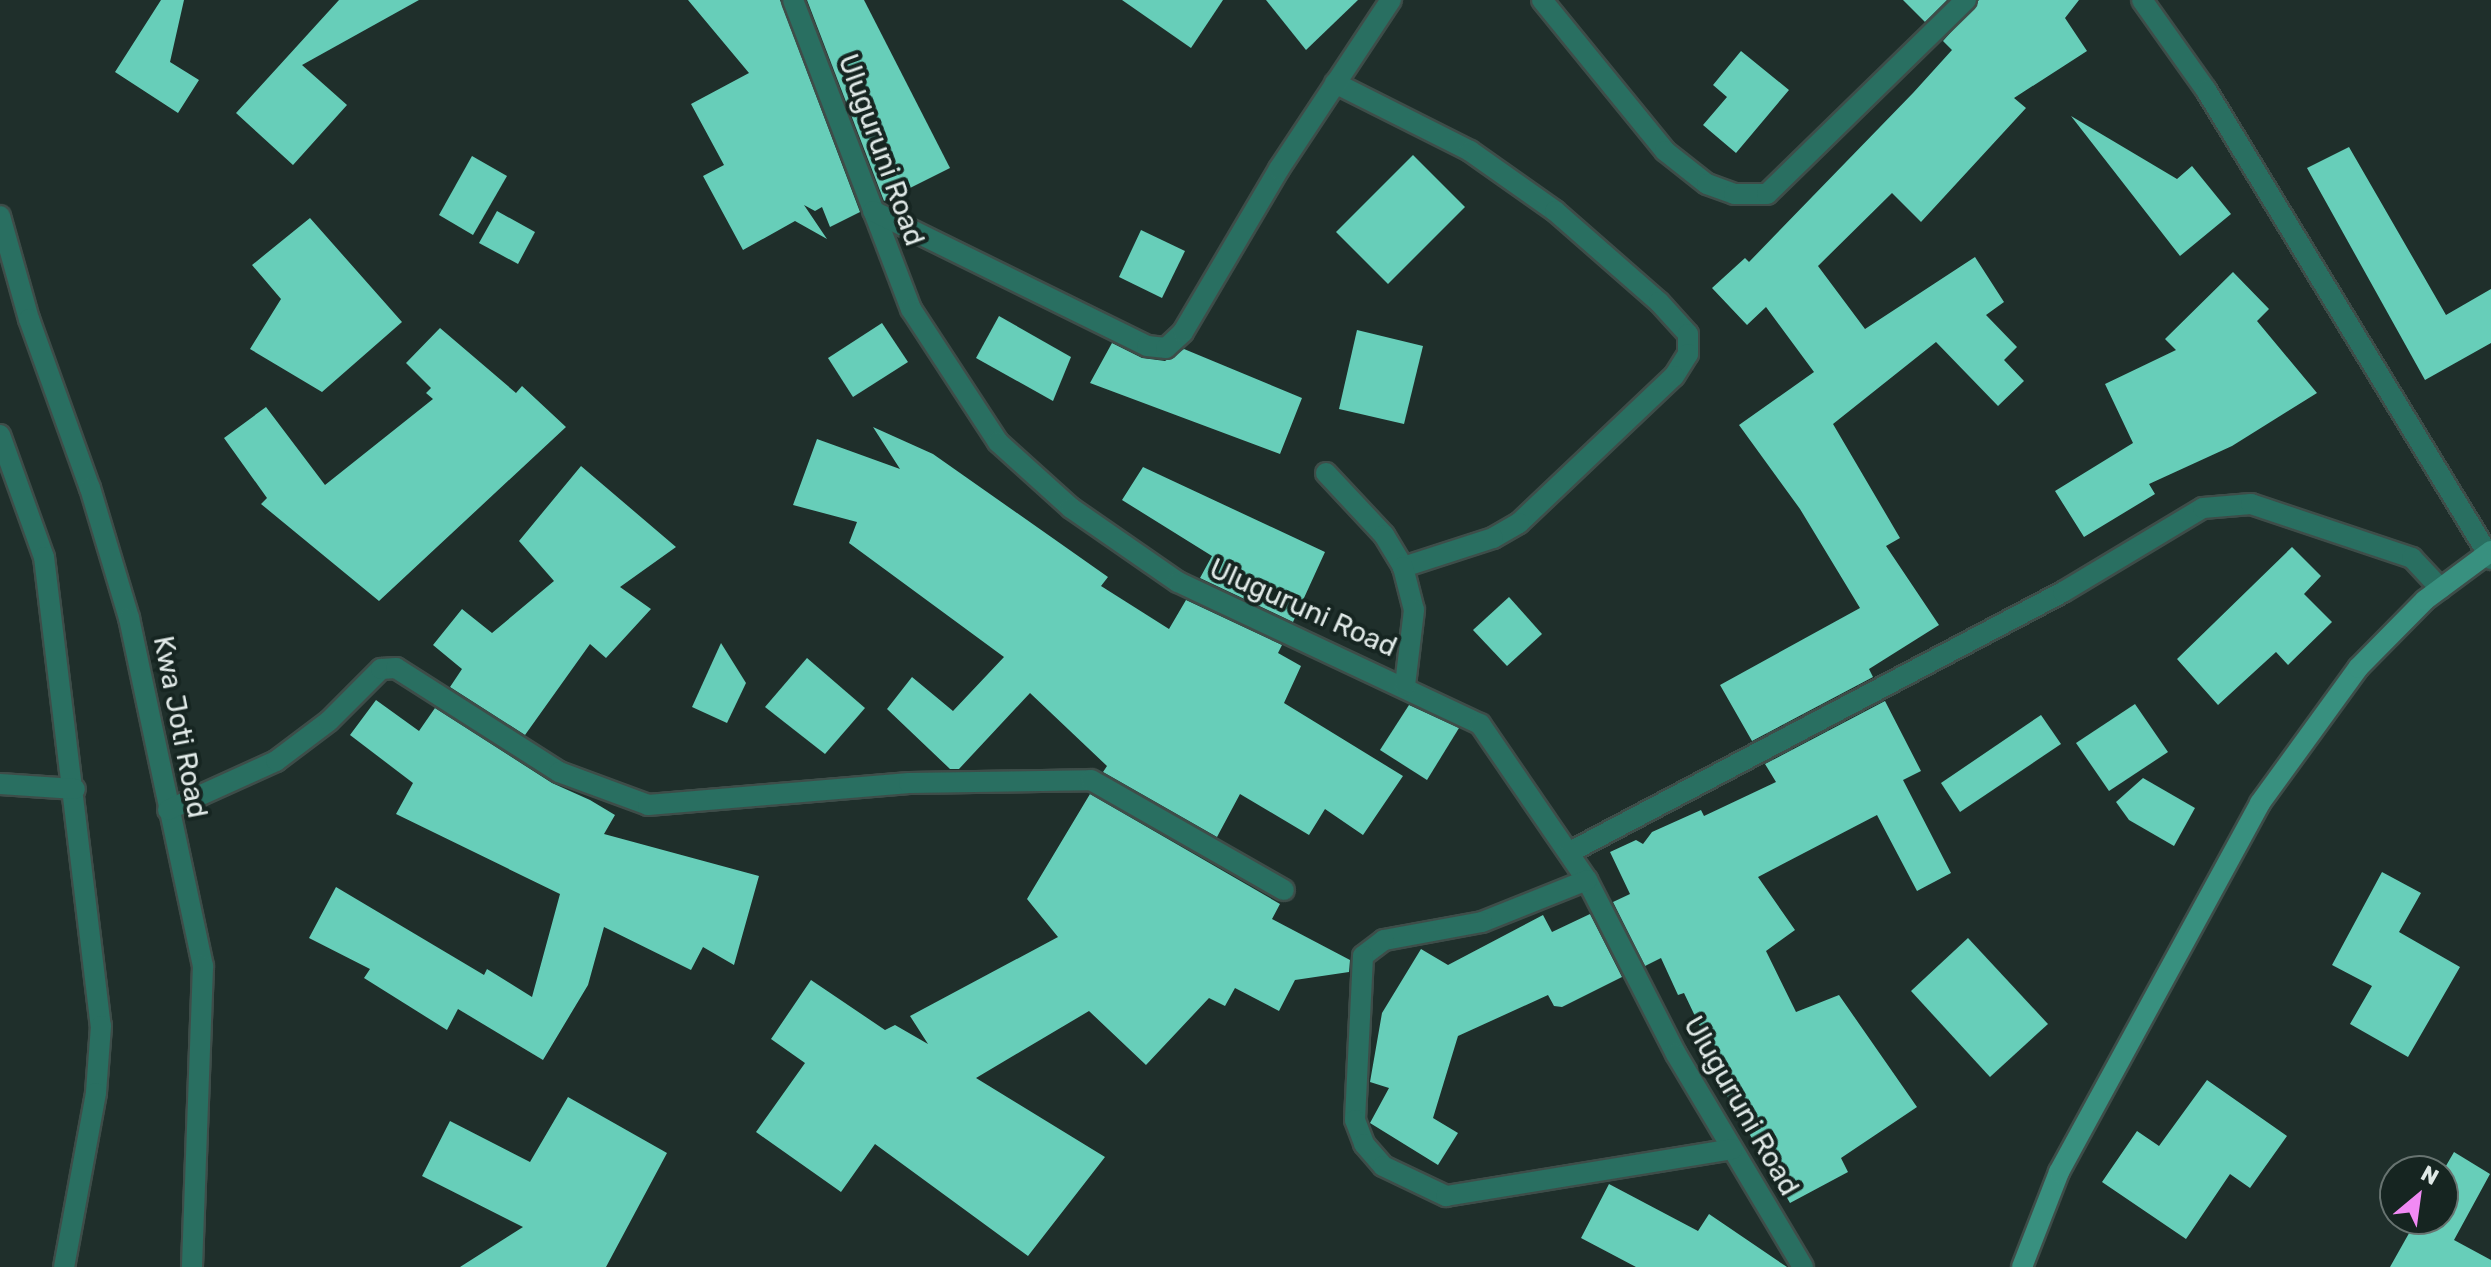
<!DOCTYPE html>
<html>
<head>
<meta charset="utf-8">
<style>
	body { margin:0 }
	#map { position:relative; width:2491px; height:1267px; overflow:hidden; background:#1f2f2b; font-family:Rubik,sans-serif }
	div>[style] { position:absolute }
	.building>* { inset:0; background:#67ceb9 }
	.roads { filter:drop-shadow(2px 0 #3e4d49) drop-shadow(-2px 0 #3e4d49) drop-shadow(0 2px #3e4d49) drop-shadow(0 -2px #3e4d49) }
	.street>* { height:20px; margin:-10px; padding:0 10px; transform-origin:10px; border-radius:10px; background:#296f61 }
	.secondary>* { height:20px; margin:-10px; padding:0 10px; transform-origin:10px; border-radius:10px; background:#38907f }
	span { translate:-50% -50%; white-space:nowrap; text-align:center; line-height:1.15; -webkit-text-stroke:8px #162521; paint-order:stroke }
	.street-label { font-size:28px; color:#e0e9e7 }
	.north { position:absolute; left:2379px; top:1155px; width:80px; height:80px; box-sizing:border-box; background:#162521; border:2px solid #677370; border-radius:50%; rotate:29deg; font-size:22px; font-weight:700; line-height:32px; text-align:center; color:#e0e9e7 }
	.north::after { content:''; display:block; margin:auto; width:28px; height:36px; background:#f18af4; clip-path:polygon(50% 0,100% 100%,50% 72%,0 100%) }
</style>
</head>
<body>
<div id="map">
	<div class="building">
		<i style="clip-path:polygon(161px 0,184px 0,170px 62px,199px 80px,178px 113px,115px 72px)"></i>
		<i style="clip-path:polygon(339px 0,419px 0,302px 65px,347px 105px,293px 165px,236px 113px)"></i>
		<i style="clip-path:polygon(688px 0,780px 0,860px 212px,830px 227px,822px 207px,815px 211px,804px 205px,827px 239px,795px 221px,743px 250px,703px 176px,724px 165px,691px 104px,749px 73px)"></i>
		<i style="clip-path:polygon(807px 0,864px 0,950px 168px,884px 201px)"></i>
		<i style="clip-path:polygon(1122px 0,1223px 0,1191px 48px)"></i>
		<i style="clip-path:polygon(1266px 0,1358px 0,1306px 50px)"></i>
		<i style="clip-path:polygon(1903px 0,1947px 0,1925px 22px)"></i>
		<i style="clip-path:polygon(1979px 0,2079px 0,2065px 18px,2087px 51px,2014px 98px,2026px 108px,1921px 222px,1892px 193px,1818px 266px,1865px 329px,1975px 257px,2004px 302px,1986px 315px,2017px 347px,2004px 360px,2024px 381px,1998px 406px,1936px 342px,1833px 424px,1900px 538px,1886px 546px,1939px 625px,1869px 669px,1873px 677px,1752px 741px,1720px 685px,1860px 608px,1800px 509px,1739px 425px,1814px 372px,1766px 307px,1747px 325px,1712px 288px,1745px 258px,1749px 262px,1913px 93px,1952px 50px,1943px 41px)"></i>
		<i style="clip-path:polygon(1741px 51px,1789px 90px,1736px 153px,1703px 125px,1727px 97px,1713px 85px)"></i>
		<i style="clip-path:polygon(2071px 116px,2177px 179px,2192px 166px,2231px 214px,2180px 256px)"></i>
		<i style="clip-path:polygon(2349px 147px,2446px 315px,2491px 289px,2491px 343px,2425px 380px,2307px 168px)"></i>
		<i style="clip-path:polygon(1413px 155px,1465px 207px,1388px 284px,1336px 232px)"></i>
		<i style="clip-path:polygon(472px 156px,507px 176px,473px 235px,439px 215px)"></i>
		<i style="clip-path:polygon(497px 211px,535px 232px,518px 264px,479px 243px)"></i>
		<i style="clip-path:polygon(310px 218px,402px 322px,322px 392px,250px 349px,281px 299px,252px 265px)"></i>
		<i style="clip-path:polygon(1141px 230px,1185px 251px,1162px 298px,1119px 277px)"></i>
		<i style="clip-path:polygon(2233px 272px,2269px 309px,2257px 321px,2317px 393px,2232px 446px,2149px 484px,2155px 494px,2084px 537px,2055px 491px,2133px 443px,2105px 384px,2176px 350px,2165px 339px)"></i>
		<i style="clip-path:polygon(999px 316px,1071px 357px,1053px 401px,976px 358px)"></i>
		<i style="clip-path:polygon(882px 323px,908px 362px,853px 397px,828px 358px)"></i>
		<i style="clip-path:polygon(440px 328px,516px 393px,522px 386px,566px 427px,379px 601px,261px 504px,267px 498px,224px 438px,266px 407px,325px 485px,433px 399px,426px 393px,431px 388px,406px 363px)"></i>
		<i style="clip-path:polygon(1357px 330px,1423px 346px,1404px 424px,1339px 409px)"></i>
		<i style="clip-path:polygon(1112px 343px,1142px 358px,1165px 361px,1184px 349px,1302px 398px,1280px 454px,1090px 383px)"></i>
		<i style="clip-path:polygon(873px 427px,933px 454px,1108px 577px,1101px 586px,1169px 629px,1186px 600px,1282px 645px,1278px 653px,1301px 666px,1284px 703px,1403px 776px,1363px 835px,1325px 809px,1309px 835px,1240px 794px,1217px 837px,1103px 772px,1107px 766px,1030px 693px,959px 769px,950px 769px,887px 709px,912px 677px,953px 711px,1004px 657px,849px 543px,857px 522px,793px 505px,817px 439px,900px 469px)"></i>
		<i style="clip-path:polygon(581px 466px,676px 547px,620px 587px,651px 609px,606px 658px,590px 644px,525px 735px,450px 687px,462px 669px,433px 645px,462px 609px,492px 633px,554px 581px,519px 541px)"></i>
		<i style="clip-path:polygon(1143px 467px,1325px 552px,1293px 622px,1200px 578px,1212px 556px,1122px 500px)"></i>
		<i style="clip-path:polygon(2292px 547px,2321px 576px,2304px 594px,2332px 622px,2288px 665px,2276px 652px,2218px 705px,2177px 659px)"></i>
		<i style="clip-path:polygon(1509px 597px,1542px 634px,1507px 666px,1473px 630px)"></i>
		<i style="clip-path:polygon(721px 643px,746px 683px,727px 723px,692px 707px)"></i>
		<i style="clip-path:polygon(807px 658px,865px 708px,825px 754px,765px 707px)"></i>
		<i style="clip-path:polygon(376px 700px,419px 731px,435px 708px,552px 783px,590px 800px,615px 815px,604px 834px,759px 876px,734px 965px,703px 947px,691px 970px,604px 927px,588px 985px,543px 1060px,458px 1009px,447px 1030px,364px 978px,370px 969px,309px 938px,336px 887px,484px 975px,487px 969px,532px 997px,560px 894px,396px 814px,413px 783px,350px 735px)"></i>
		<i style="clip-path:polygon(1885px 701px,1921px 771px,1903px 780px,1951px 873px,1917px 891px,1877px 815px,1758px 877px,1795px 930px,1766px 951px,1796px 1012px,1839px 995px,1917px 1107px,1841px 1158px,1848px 1172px,1790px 1203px,1720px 1084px,1726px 1081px,1684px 993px,1678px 995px,1661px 958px,1645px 966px,1613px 902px,1630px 894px,1610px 852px,1636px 840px,1643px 844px,1652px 832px,1701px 810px,1704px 816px,1776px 782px,1765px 764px)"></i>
		<i style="clip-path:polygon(2135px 704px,2168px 752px,2109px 791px,2076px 743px)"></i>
		<i style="clip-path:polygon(1409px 705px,1459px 728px,1427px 780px,1380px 750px)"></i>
		<i style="clip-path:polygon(2041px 715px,2061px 744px,1960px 812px,1941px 783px)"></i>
		<i style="clip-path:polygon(2143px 778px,2195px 808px,2174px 846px,2129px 820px,2116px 802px)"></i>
		<i style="clip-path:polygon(1090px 794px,1280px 904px,1272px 919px,1350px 960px,1349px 972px,1295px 980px,1279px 1011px,1235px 988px,1225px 1006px,1209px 998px,1146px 1065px,1089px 1011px,976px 1078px,1105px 1157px,1028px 1256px,875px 1144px,841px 1192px,756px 1132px,805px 1063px,771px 1039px,811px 980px,885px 1030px,895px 1025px,928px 1044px,910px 1016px,1058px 937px,1027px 899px)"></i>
		<i style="clip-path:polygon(2382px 872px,2421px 893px,2399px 932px,2460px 967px,2408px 1057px,2350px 1024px,2372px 986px,2332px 965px)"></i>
		<i style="clip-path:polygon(1590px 914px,1622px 977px,1562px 1007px,1554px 1006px,1548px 995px,1458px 1036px,1433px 1118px,1458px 1133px,1438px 1165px,1370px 1123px,1389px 1088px,1370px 1082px,1382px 1013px,1421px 949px,1448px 965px,1543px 915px,1552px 932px)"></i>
		<i style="clip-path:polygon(1968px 938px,2048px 1024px,1990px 1077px,1911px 991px)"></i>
		<i style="clip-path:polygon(2207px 1080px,2287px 1136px,2250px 1188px,2230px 1174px,2186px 1239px,2102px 1182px,2137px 1131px,2159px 1146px)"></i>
		<i style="clip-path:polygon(568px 1097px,667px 1153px,606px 1267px,460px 1267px,523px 1227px,422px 1176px,450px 1121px,530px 1162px)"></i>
		<i style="clip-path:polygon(2454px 1152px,2490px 1174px,2454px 1240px,2491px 1260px,2491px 1267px,2390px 1267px,2417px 1219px,2443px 1219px,2443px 1171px)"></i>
		<i style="clip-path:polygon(1609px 1184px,1698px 1231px,1709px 1214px,1787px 1267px,1636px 1267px,1581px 1238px)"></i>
	</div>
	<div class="roads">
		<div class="street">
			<i style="left:793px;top:0;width:331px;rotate:69.1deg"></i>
			<i style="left:911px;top:309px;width:159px;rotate:56.8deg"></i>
			<i style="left:998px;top:442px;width:98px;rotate:42.1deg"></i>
			<i style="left:1071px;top:508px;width:130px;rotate:34.7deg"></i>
			<i style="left:1178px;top:582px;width:334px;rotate:25.2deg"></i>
			<i style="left:1480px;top:724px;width:189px;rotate:55.6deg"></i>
			<i style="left:1587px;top:880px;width:195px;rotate:62.9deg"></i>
			<i style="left:1676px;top:1054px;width:248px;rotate:59.2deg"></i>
			<i style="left:1542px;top:0;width:195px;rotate:50.8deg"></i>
			<i style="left:1665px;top:151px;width:53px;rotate:38.2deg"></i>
			<i style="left:1707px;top:184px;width:29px;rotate:20deg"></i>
			<i style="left:1734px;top:194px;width:33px"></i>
			<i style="left:1767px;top:194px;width:278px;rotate:-44.3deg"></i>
			<i style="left:2142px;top:0;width:110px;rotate:54.6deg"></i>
			<i style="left:2206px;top:90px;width:549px;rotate:58.71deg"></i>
			<i style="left:1335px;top:83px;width:151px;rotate:26.7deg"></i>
			<i style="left:1470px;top:151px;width:104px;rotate:35.2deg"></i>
			<i style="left:1555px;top:211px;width:138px;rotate:41.2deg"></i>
			<i style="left:1659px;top:302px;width:43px;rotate:47.8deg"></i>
			<i style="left:1688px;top:334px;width:20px;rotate:90deg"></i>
			<i style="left:1688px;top:354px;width:26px;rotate:122deg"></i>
			<i style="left:1674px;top:376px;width:214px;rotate:136.5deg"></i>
			<i style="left:1519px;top:523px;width:30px;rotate:150deg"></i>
			<i style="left:1493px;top:538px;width:95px;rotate:162.1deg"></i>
			<i style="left:873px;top:211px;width:305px;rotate:26.2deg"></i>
			<i style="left:1147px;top:346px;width:19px;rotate:6deg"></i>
			<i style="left:1166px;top:348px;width:23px;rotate:-43deg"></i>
			<i style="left:1183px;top:332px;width:189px;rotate:-59.5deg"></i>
			<i style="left:1279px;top:169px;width:203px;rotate:-56.5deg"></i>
			<i style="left:0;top:216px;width:107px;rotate:74.3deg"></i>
			<i style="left:29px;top:319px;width:180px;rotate:70.2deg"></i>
			<i style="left:90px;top:488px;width:136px;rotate:73.3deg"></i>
			<i style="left:129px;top:618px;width:356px;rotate:78deg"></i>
			<i style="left:203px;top:966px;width:301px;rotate:92.1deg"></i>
			<i style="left:0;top:435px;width:130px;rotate:70.2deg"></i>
			<i style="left:44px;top:557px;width:472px;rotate:83.1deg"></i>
			<i style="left:101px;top:1026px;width:67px;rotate:94.3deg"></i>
			<i style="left:96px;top:1093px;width:177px;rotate:100.4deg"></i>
			<i style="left:1326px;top:473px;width:85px;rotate:46.9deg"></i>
			<i style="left:1384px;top:535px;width:37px;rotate:59deg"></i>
			<i style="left:1403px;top:567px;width:44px;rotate:75.7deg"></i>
			<i style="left:1414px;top:610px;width:76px;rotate:96.8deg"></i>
			<i style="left:0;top:784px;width:75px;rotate:3.8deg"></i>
			<i style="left:168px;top:810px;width:119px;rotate:-24.4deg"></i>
			<i style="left:276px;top:761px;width:66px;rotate:-37deg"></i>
			<i style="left:329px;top:721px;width:74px;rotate:-45deg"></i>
			<i style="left:381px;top:669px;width:15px;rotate:-4deg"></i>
			<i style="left:396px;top:668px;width:193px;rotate:32.5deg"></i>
			<i style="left:559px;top:772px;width:95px;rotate:20.3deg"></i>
			<i style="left:648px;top:805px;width:262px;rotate:-4.8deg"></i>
			<i style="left:909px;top:783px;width:182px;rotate:-0.9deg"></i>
			<i style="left:1091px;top:780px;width:222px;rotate:29.7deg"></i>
			<i style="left:1570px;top:852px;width:557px;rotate:-27.81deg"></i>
			<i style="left:2063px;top:592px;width:163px;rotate:-31deg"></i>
			<i style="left:2203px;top:508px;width:48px;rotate:-4.8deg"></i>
			<i style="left:2251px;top:504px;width:170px;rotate:18.5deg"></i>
			<i style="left:2412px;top:558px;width:42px;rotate:46.9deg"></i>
			<i style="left:1587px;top:880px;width:113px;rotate:158.2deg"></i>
			<i style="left:1482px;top:922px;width:100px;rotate:169.6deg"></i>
			<i style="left:1384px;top:940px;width:26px;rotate:143deg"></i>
			<i style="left:1363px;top:956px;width:164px;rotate:92.8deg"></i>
			<i style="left:1355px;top:1120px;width:26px;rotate:69deg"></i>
			<i style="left:1364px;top:1144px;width:29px;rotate:49deg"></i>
			<i style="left:1383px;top:1166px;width:70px;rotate:25.5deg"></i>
			<i style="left:1446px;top:1196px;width:290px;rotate:-9.3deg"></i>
		</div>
		<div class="secondary">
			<i style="left:2022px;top:1267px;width:102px;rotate:-68.7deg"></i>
			<i style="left:2059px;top:1172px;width:420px;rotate:-61.4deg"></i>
			<i style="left:2260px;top:803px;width:167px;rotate:-54deg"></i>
			<i style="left:2358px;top:668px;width:95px;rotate:-45.4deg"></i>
			<i style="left:2425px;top:600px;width:82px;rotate:-36.6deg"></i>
		</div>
	</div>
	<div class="street-label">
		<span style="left:881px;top:150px;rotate:70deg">Uluguruni Road</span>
		<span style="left:1303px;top:608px;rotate:24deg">Uluguruni Road</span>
		<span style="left:180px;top:727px;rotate:79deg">Kwa Joti Road</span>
		<span style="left:1741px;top:1106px;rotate:60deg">Uluguruni Road</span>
	</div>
	<div class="north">N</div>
</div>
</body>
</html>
